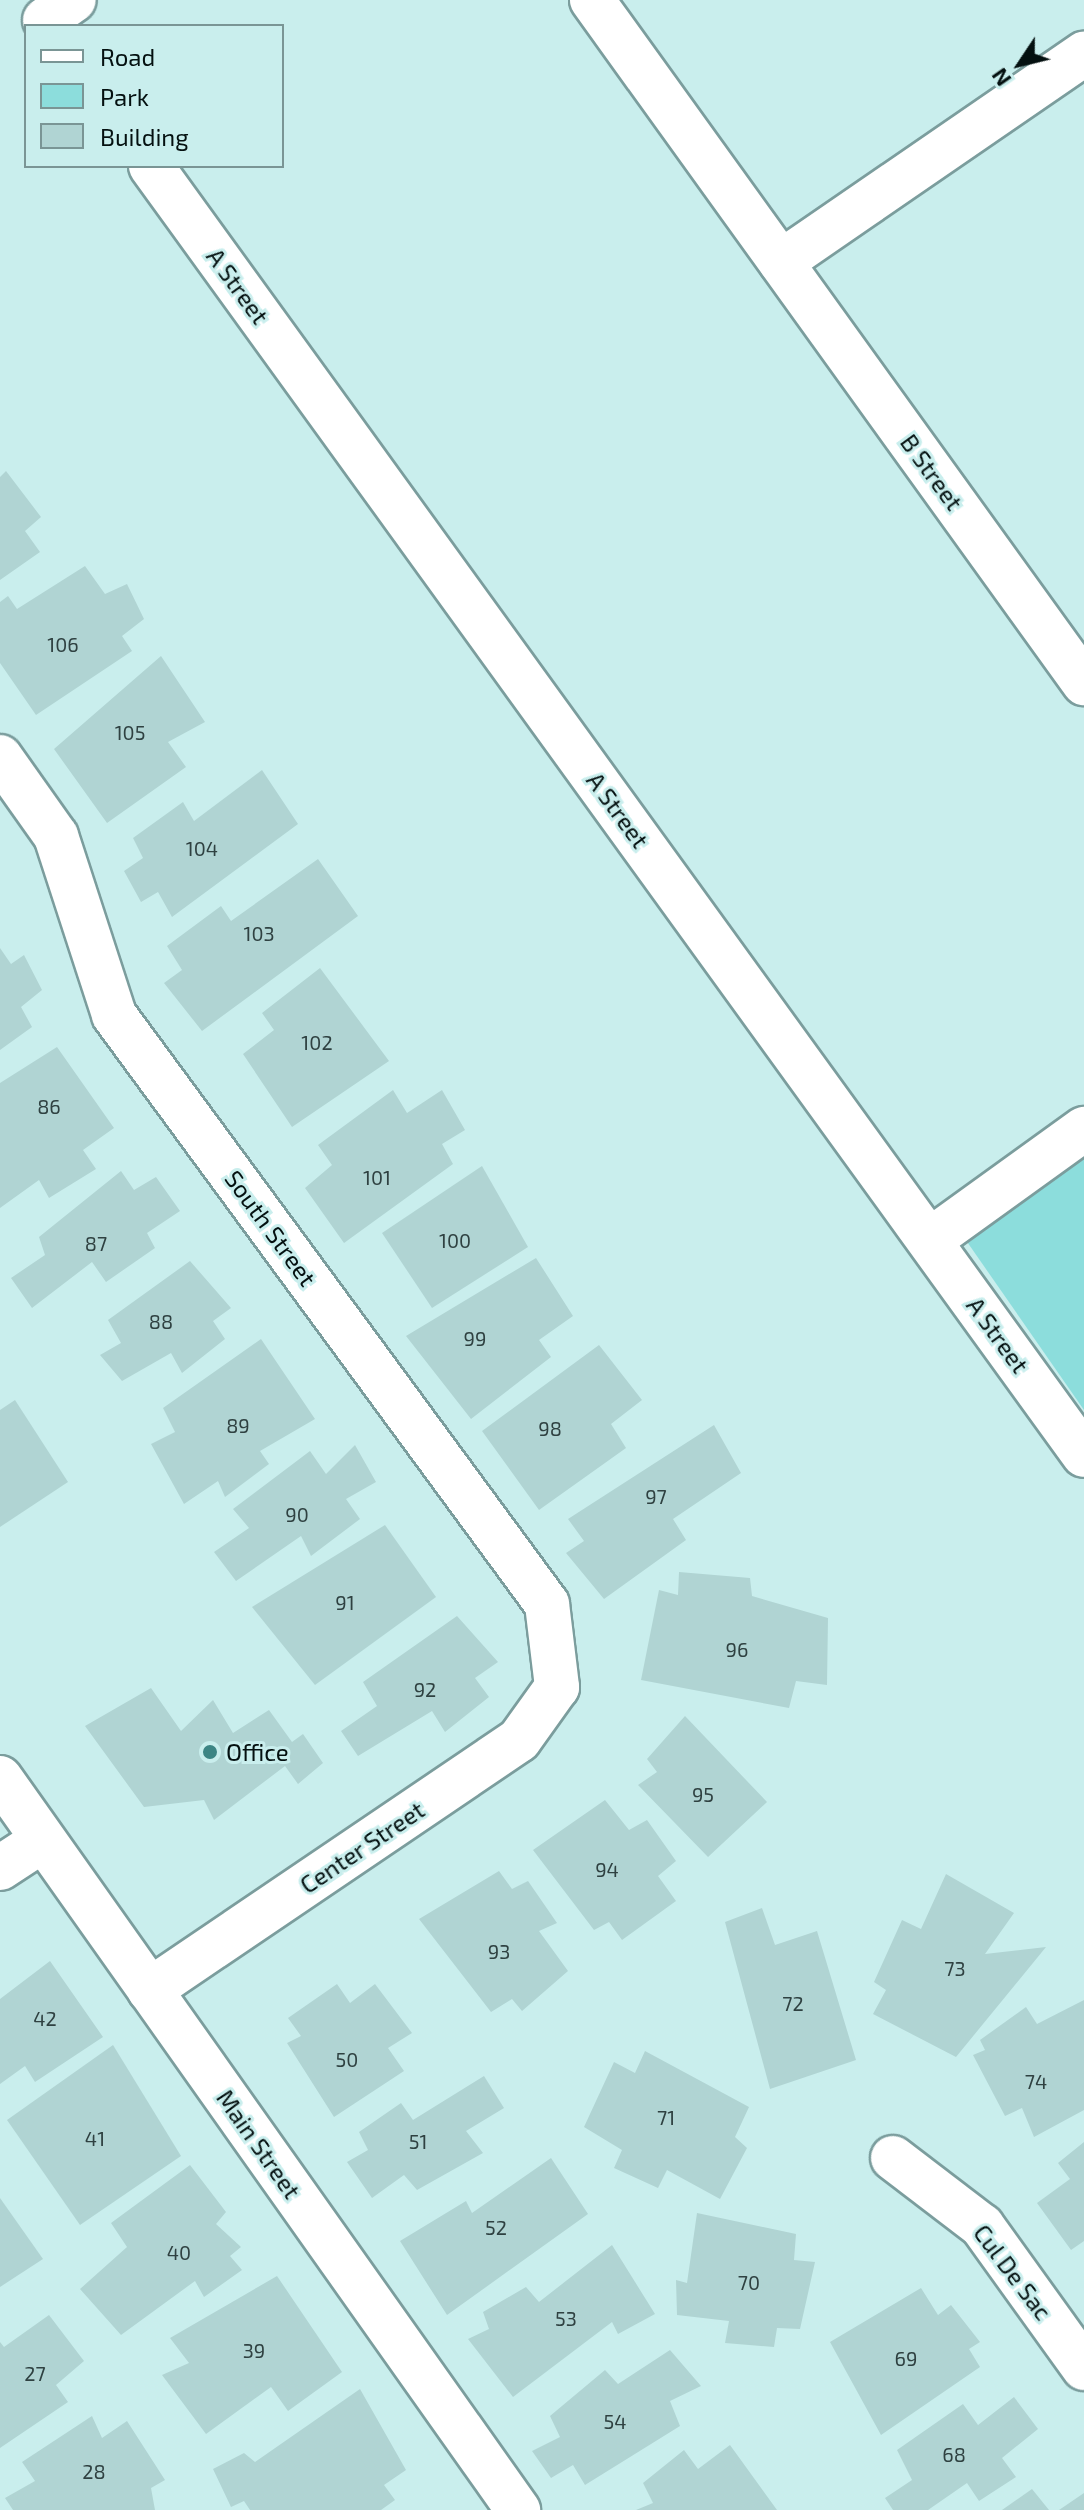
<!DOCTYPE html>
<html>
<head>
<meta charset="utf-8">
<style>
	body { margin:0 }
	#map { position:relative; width:1084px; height:2510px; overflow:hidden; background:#c9eeed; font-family:"Exo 2",sans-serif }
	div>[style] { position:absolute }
	.green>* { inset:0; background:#8cdddc }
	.building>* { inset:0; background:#b0d4d3 }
	.roads { filter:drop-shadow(2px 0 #7b9d9d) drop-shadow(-2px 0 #7b9d9d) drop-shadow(0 2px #7b9d9d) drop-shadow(0 -2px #7b9d9d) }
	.minor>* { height:44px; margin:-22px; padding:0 22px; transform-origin:22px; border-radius:22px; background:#fff }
	.dots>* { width:22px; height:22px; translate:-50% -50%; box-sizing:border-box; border:4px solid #c9eeed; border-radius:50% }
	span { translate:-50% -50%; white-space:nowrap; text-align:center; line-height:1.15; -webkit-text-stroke:6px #c9eeed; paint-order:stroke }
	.number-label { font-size:20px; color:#2f4141 }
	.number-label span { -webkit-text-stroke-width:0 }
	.street-label { font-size:24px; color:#041010 }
	.poi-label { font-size:24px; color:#041010 }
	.left { translate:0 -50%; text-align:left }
	.legend { position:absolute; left:24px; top:24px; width:260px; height:144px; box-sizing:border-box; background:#c9eeed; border:2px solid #7a9595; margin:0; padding:10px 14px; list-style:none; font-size:24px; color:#041010 }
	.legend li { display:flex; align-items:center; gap:16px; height:40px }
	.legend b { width:40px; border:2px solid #7a9595 }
	.north { position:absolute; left:980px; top:24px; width:80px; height:80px; -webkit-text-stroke:6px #c9eeed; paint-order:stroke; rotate:235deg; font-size:22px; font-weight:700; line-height:32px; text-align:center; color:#041010 }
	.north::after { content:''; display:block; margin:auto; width:28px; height:36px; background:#041010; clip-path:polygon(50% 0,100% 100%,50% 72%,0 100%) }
</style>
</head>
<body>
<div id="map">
	<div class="green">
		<i style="clip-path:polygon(1084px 1150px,1084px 1410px,963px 1236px)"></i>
	</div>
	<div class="building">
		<i style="clip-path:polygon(6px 471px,41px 517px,25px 531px,40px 552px,0 580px,0 477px)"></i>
		<i style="clip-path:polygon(85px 566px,105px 594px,127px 584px,144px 619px,122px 636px,132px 651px,36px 715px,0 663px,0 602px,8px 596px,17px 609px)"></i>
		<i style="clip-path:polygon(161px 656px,205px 722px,168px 742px,186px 767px,107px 823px,54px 749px)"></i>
		<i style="clip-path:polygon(262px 770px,298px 824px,172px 917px,158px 892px,141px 902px,124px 871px,143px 858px,133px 838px,183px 802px,194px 821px)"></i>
		<i style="clip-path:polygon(318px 859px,358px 916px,202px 1031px,164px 983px,182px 970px,167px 946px,221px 906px,231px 921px)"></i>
		<i style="clip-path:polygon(0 948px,11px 964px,24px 955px,42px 990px,21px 1007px,32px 1027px,0 1050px)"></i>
		<i style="clip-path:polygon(320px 968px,389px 1061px,292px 1127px,243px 1054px,274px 1030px,262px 1013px)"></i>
		<i style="clip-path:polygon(57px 1047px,114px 1128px,83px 1150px,96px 1169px,49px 1198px,39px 1180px,0 1208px,0 1083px)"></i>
		<i style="clip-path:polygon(393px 1090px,407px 1113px,442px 1090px,465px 1130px,442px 1144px,453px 1164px,344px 1243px,305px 1188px,332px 1165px,318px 1145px)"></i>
		<i style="clip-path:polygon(482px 1166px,528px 1247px,432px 1308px,382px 1233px)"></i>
		<i style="clip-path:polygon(121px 1171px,134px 1190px,156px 1177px,180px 1211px,147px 1233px,155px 1248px,106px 1282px,92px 1262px,32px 1308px,11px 1278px,45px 1255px,39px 1237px)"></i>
		<i style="clip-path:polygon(536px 1258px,573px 1316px,539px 1340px,551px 1357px,471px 1419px,406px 1336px)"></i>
		<i style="clip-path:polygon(190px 1261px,231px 1308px,213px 1321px,225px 1339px,182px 1373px,171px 1353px,122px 1381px,100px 1355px,121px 1343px,108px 1320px)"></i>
		<i style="clip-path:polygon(261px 1339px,315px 1419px,260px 1451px,269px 1464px,225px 1497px,218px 1481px,184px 1504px,151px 1444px,175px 1432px,163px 1408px)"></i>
		<i style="clip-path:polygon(599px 1345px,642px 1400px,611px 1424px,626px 1448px,539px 1510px,482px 1431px)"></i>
		<i style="clip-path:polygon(15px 1400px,68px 1482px,0 1527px,0 1410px)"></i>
		<i style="clip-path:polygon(714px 1425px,741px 1473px,673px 1519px,686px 1540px,604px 1599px,566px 1553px,584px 1541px,568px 1519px)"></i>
		<i style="clip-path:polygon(355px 1445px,376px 1482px,346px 1499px,360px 1519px,311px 1556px,301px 1536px,236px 1581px,214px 1552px,249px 1528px,233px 1509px,310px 1451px,326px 1474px)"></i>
		<i style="clip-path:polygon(385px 1525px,436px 1597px,315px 1685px,252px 1607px)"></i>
		<i style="clip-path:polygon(679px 1572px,750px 1578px,752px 1596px,828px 1618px,827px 1685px,796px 1681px,789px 1708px,641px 1680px,659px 1590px,678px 1595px)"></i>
		<i style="clip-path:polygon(457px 1616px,498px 1662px,475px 1678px,489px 1697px,445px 1732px,432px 1711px,358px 1756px,341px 1731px,377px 1706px,363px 1682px)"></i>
		<i style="clip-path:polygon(151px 1688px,181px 1731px,213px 1700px,233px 1733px,269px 1710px,292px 1742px,303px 1734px,323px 1763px,298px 1784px,285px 1766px,214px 1820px,204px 1800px,144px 1807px,85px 1726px)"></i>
		<i style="clip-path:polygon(685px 1716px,767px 1802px,708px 1857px,638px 1785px,657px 1772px,647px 1759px)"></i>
		<i style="clip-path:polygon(605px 1800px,629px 1830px,647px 1820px,676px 1861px,658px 1876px,676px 1901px,622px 1940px,609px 1922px,594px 1930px,533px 1850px)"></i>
		<i style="clip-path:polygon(499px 1871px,512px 1889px,528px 1881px,557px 1923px,539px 1931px,568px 1971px,522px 2011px,512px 1999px,491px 2012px,419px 1919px)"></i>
		<i style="clip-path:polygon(946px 1874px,1014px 1913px,985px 1954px,1046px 1947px,956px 2057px,873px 2014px,886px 1990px,874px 1982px,902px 1920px,921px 1929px)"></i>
		<i style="clip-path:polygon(762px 1908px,775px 1945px,817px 1931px,856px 2060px,770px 2089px,725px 1922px)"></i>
		<i style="clip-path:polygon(50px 1961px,103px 2037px,35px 2082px,25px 2066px,0 2084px,0 1999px)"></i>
		<i style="clip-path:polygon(337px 1984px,350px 2003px,375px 1984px,412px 2033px,388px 2048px,404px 2071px,334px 2117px,287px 2043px,301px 2036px,288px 2018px)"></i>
		<i style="clip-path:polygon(1084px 2000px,1084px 2110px,1034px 2137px,1022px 2108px,1005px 2116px,973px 2055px,985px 2050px,980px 2040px,1026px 2007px,1037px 2024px)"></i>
		<i style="clip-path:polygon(113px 2045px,181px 2156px,80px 2225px,7px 2120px)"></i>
		<i style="clip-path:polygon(645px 2051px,749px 2107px,735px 2137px,747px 2148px,720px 2199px,667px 2170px,658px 2188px,614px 2168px,622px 2150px,584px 2127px,614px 2062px,635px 2073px)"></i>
		<i style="clip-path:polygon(484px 2076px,504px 2108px,466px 2131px,483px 2153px,417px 2190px,404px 2175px,372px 2198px,347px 2162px,368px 2150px,359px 2132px,401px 2103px,413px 2120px)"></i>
		<i style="clip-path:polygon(1084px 2142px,1084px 2241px,1071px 2250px,1037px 2203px,1070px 2179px,1058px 2163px)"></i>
		<i style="clip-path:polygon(551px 2158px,588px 2214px,447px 2315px,400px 2241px,466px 2201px,472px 2213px)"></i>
		<i style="clip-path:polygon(190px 2165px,226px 2212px,216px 2224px,241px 2247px,230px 2256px,242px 2270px,204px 2297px,195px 2281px,121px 2335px,80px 2289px,127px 2247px,111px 2223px)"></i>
		<i style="clip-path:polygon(0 2198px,43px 2259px,0 2287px)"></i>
		<i style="clip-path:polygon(697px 2213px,796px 2234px,794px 2260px,815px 2262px,800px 2329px,777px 2328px,774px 2347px,725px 2343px,729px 2321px,677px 2315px,676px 2280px,687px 2283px)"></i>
		<i style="clip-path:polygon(612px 2245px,655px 2314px,618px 2334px,612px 2322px,513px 2397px,468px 2339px,489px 2329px,483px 2312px,526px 2287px,539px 2302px)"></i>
		<i style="clip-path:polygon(277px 2276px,342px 2372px,288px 2411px,271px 2387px,206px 2434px,162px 2375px,189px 2363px,170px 2338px)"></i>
		<i style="clip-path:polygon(921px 2288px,938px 2315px,951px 2305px,980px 2342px,969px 2349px,980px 2367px,881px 2435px,830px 2342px)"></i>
		<i style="clip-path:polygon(49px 2315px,84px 2361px,56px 2385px,68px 2402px,0 2448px,0 2342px,4px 2347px)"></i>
		<i style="clip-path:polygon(670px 2350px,701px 2386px,670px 2401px,680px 2426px,585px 2485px,573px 2465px,551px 2478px,532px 2451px,560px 2437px,550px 2416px,605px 2370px,618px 2384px)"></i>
		<i style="clip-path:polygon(360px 2389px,406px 2470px,384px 2485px,395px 2500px,381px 2510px,250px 2510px,244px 2501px,231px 2507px,213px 2469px,244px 2453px,255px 2462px)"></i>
		<i style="clip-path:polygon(1014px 2397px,1038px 2429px,1002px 2458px,1016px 2477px,979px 2501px,967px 2483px,928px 2510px,893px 2510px,885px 2498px,912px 2480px,897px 2450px,963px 2404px,978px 2425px)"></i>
		<i style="clip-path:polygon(92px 2416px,102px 2438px,127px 2421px,165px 2480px,151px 2488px,155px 2510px,13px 2510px,5px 2498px,35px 2481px,22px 2462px)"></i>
		<i style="clip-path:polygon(730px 2445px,777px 2510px,636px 2510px,653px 2503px,643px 2483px,684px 2450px,698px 2469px)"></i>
		<i style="clip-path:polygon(1032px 2489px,1049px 2510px,1002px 2510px)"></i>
		<i style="clip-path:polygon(1084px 2493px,1084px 2510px,1059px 2510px)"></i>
	</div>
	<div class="roads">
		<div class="minor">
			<i style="left:592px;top:0;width:842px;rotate:54.23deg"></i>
			<i style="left:45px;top:20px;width:35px;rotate:-35deg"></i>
			<i style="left:151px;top:166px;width:1591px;rotate:54.1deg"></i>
			<i style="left:781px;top:262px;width:368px;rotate:-34.5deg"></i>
			<i style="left:0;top:757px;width:97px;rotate:54.7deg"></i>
			<i style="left:56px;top:836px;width:188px;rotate:72deg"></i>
			<i style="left:114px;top:1015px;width:731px;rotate:53.68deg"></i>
			<i style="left:547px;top:1604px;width:84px;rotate:83.1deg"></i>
			<i style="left:557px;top:1687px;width:65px;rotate:125.6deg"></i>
			<i style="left:519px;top:1740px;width:446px;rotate:145.9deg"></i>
			<i style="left:930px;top:1240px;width:190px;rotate:-35.8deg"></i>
			<i style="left:0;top:1778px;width:897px;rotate:54.71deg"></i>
			<i style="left:0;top:1868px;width:51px;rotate:-33.1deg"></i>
			<i style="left:893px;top:2158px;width:112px;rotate:37.4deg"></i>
			<i style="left:982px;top:2226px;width:175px;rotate:54.3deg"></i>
		</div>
	</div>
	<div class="dots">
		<i style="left:210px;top:1752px;background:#3c8584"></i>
	</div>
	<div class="number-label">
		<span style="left:63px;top:644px">106</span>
		<span style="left:130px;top:732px">105</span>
		<span style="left:202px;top:848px">104</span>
		<span style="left:259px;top:933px">103</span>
		<span style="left:317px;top:1042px">102</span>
		<span style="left:49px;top:1106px">86</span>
		<span style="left:377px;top:1177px">101</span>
		<span style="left:455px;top:1240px">100</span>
		<span style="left:96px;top:1243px">87</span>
		<span style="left:161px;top:1321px">88</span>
		<span style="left:475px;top:1338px">99</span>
		<span style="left:238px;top:1425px">89</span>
		<span style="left:550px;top:1428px">98</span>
		<span style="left:656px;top:1496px">97</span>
		<span style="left:297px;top:1514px">90</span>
		<span style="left:345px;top:1602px">91</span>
		<span style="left:737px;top:1649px">96</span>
		<span style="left:425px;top:1689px">92</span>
		<span style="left:703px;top:1794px">95</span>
		<span style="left:607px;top:1869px">94</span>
		<span style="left:499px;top:1951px">93</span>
		<span style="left:955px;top:1968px">73</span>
		<span style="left:793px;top:2003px">72</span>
		<span style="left:45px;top:2018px">42</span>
		<span style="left:347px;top:2059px">50</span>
		<span style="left:1036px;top:2081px">74</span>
		<span style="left:666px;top:2117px">71</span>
		<span style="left:95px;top:2138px">41</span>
		<span style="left:418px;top:2141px">51</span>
		<span style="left:496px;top:2227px">52</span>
		<span style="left:179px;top:2252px">40</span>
		<span style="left:749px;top:2282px">70</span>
		<span style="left:566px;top:2318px">53</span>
		<span style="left:254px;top:2350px">39</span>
		<span style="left:906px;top:2358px">69</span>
		<span style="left:35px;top:2373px">27</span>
		<span style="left:615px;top:2421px">54</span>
		<span style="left:954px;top:2454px">68</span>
		<span style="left:94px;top:2471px">28</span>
	</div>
	<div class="street-label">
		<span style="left:238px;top:286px;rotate:54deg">A Street</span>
		<span style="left:932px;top:472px;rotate:54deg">B Street</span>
		<span style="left:618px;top:810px;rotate:54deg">A Street</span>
		<span style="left:271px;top:1228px;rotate:54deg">South Street</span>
		<span style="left:998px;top:1335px;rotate:54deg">A Street</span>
		<span style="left:362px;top:1847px;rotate:-34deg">Center Street</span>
		<span style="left:259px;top:2144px;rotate:55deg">Main Street</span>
		<span style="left:1013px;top:2272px;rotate:53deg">Cul De Sac</span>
	</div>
	<div class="poi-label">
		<span class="left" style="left:226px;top:1752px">Office</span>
	</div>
	<ul class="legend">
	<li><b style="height:10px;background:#fff"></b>Road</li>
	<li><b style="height:22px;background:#8cdddc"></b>Park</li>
	<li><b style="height:22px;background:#b0d4d3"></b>Building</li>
	</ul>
	<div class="north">N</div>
</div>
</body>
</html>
